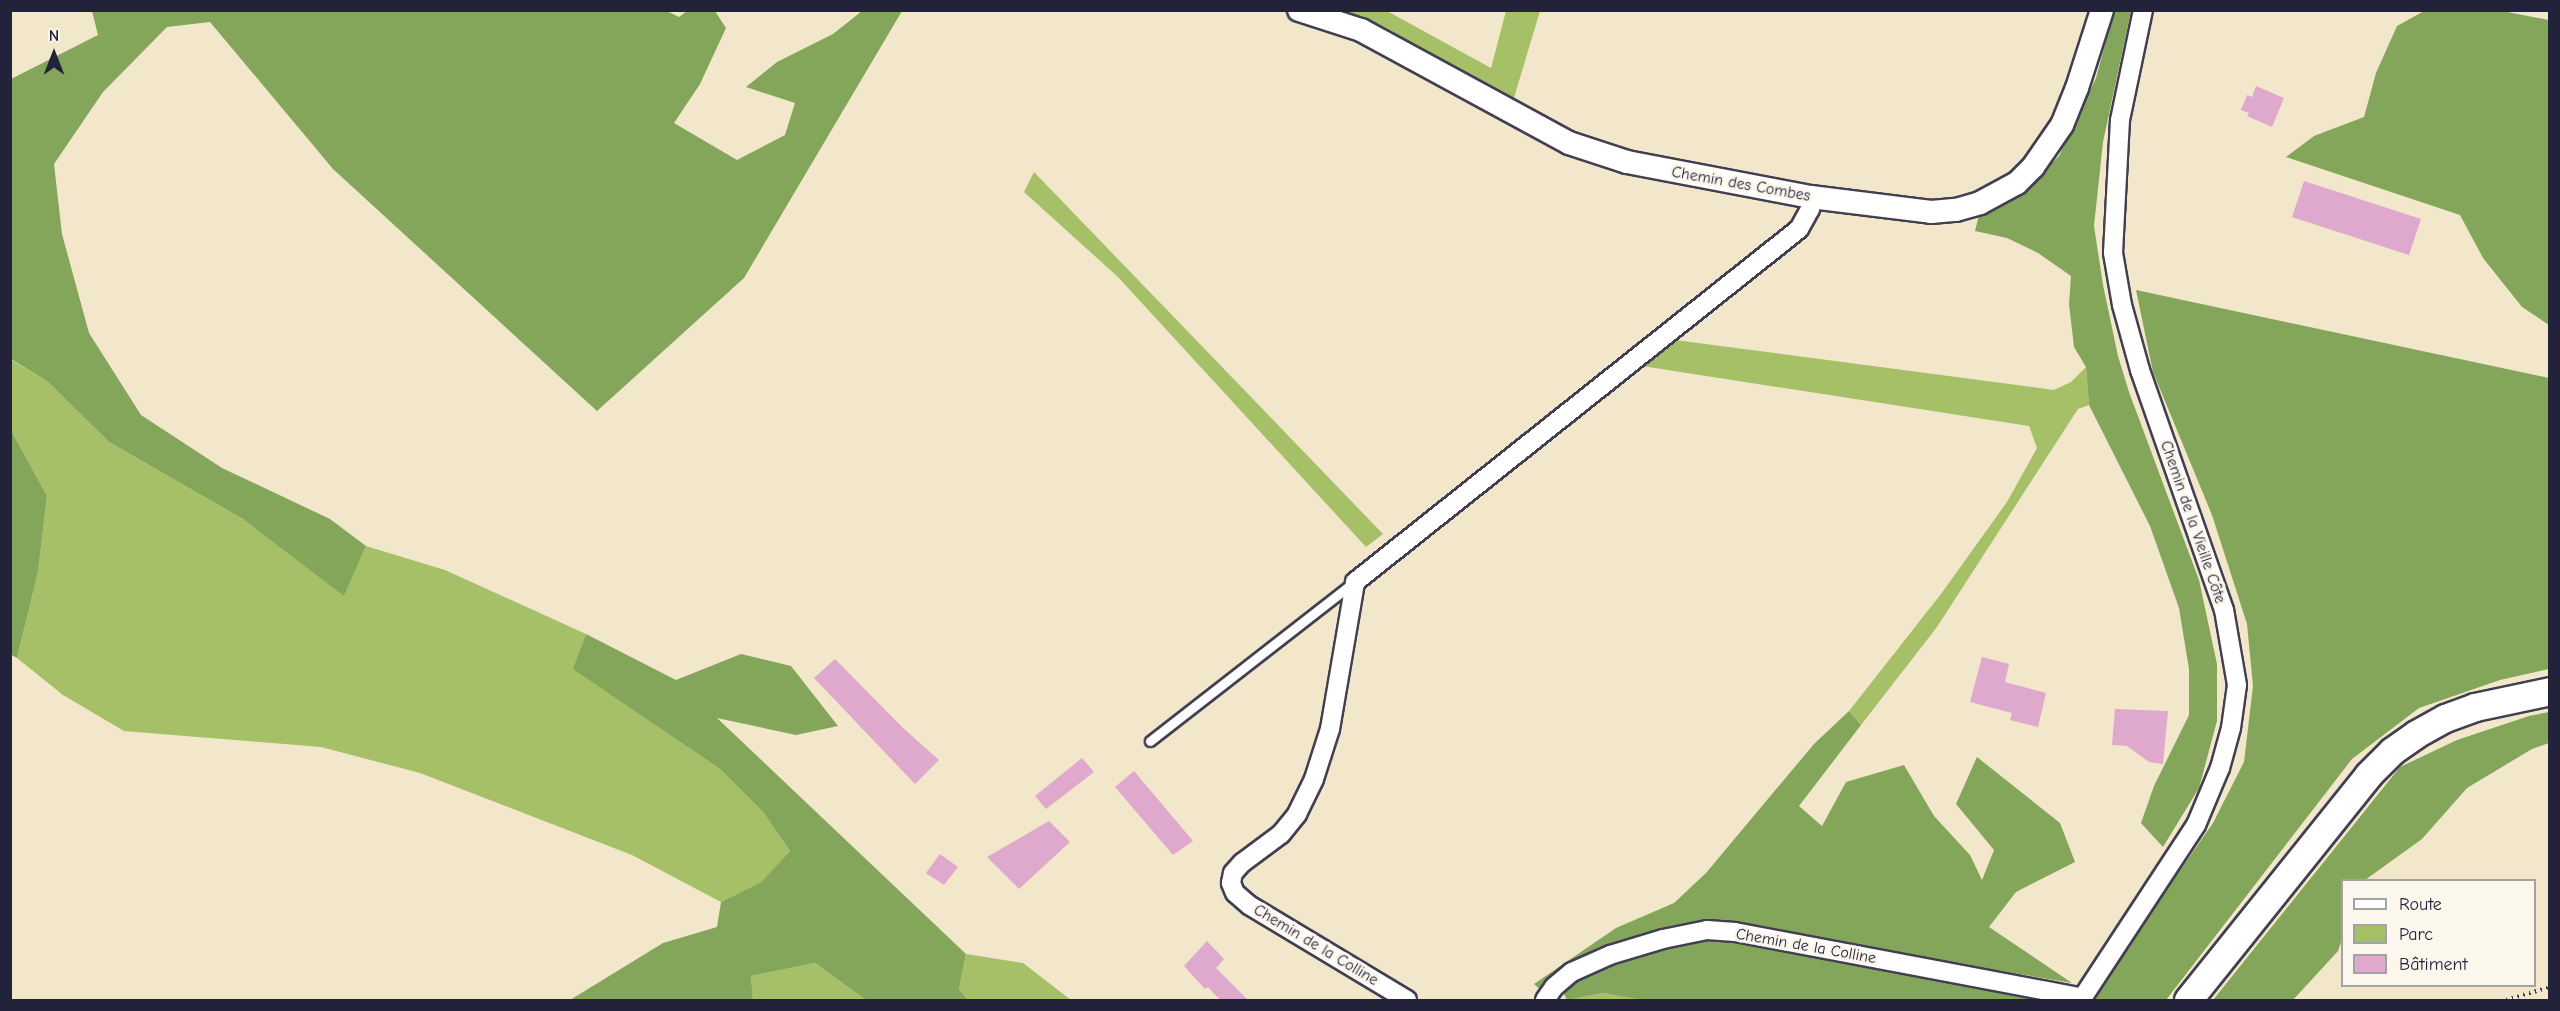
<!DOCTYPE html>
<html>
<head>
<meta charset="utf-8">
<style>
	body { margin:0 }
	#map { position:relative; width:2560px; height:1011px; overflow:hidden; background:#f2e6cb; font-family:"Comic Neue",sans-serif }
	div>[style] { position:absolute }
	.green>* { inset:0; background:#a5c066 }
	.forest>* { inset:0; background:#84a65b }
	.building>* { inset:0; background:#dfa8cd }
	.path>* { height:4px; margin-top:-2px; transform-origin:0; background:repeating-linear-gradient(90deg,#413f51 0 1.5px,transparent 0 6px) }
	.roads { filter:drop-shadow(2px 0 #413f51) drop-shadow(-2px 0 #413f51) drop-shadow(0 2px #413f51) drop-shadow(0 -2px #413f51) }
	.service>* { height:9px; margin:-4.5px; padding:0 4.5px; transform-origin:4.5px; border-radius:4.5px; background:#fff }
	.minor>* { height:18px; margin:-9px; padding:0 9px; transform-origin:9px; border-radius:9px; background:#fff }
	.tertiary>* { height:22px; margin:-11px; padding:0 11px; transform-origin:11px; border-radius:11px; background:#fff }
	.secondary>* { height:27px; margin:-13.5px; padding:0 13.5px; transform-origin:13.5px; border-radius:13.5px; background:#fff }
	span { translate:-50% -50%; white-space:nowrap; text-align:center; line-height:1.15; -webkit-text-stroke:6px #fbf7ec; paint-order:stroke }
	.street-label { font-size:16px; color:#22223b }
	.frame { position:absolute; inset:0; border:12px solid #22223b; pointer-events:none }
	.legend { position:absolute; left:2341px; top:879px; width:195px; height:108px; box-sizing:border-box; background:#fbf7ec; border:2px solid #a4a2a5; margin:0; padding:8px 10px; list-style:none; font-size:18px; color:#22223b }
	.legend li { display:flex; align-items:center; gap:12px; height:30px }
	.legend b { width:30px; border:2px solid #a4a2a5 }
	.north { position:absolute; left:24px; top:24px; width:60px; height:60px; -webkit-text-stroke:4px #fbf7ec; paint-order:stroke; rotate:0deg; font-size:16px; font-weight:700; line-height:24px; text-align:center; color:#22223b }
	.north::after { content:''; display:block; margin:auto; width:21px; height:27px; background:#22223b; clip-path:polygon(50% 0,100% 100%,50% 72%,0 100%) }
</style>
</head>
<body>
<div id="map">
	<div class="green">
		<i style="clip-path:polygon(1343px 11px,1387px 11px,1491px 68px,1506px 11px,1540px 11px,1513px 101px,1383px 26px)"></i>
		<i style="clip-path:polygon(1034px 172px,1383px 534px,1366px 547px,1118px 277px,1024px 192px)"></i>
		<i style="clip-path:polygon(1675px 340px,2054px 390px,2071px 382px,2086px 367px,2089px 405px,2078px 409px,1937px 627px,1861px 725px,1849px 711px,1941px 594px,2007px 502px,2037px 448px,2029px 426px,1642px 366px)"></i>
		<i style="clip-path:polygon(10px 359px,47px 381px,109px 442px,243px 519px,344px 595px,366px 546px,445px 570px,586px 634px,574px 669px,720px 769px,763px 812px,790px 851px,761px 882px,721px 902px,632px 855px,420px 773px,321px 747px,124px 731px,63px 695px,17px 658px,38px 572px,47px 496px,11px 430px)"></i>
		<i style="clip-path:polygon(966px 954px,1023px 963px,1071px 1000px,968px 1000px,959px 989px)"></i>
		<i style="clip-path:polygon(815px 963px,866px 1000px,753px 1000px,751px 976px)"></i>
		<i style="clip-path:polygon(1603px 993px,1642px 998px,1645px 1000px,1567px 1000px)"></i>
	</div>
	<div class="forest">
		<i style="clip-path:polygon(667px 11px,679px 17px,687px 11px,715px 11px,726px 28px,700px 84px,674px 123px,737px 160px,785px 135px,795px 103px,746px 87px,777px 62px,833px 34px,862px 11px,902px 11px,744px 278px,597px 411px,333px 169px,210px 22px,167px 27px,103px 92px,54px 164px,62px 234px,89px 333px,141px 415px,222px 468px,330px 519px,366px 546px,344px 596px,243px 519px,109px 442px,47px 381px,11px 359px,11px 79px,98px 35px,92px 11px)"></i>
		<i style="clip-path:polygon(2114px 11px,2131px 11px,2103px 142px,2094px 226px,2103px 285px,2118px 356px,2129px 392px,2199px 580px,2217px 664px,2217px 721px,2199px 788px,2163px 847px,2141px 823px,2154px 786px,2189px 715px,2189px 669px,2179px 608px,2150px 526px,2089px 405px,2086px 367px,2074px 347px,2069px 304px,2071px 276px,2038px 253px,2007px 238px,1975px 231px,1979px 215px,2021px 194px,2059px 156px,2096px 78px)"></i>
		<i style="clip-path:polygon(2424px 11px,2502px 11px,2549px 20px,2549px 325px,2522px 307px,2483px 258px,2460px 215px,2286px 157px,2314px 136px,2364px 117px,2376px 73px,2397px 26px)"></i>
		<i style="clip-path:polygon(2136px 290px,2549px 378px,2549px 669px,2500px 680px,2419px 708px,2352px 759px,2166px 1000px,2090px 1000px,2213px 823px,2244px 762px,2253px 686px,2247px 624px,2212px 515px,2153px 372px)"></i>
		<i style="clip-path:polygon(11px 430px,47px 496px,38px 572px,17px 658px,10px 654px)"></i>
		<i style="clip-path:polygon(586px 634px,676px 680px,741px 654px,791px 666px,838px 726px,796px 735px,717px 718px,966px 954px,959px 989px,968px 1000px,866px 1000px,815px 963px,751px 976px,753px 1000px,570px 1000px,663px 943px,717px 927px,721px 902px,761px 882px,790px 851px,763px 812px,720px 769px,573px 669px)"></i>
		<i style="clip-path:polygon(1849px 711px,1861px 725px,1799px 806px,1822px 826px,1846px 782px,1904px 765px,1934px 816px,1970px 855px,1982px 880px,1994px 850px,1956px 804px,1977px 757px,2060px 823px,2075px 862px,2016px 892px,1989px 927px,2072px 983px,1710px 922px,1543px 992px,1534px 984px,1616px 928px,1674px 903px,1706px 873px,1814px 744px)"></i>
		<i style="clip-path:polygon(2549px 712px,2549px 743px,2532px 749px,2467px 788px,2422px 839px,2365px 880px,2342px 880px,2342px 939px,2338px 951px,2293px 1000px,2213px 1000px,2400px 767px,2457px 740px,2529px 716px)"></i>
		<i style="clip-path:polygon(1737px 938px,2036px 997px,2041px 1000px,1645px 1000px,1603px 993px,1567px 1000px,1563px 992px,1605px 963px,1671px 945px)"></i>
	</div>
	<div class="building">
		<i style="clip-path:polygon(2256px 86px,2284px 98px,2272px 127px,2247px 116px,2249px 113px,2241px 110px,2247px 95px,2252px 97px)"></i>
		<i style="clip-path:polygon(2304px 181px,2421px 219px,2409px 255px,2292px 217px)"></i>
		<i style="clip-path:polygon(1982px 657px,2009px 664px,2005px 682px,2046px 693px,2038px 727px,2010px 720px,2012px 713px,1970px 702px)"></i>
		<i style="clip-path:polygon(835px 659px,903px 728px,939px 760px,915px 784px,814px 678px)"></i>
		<i style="clip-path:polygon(2115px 709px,2168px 711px,2163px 764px,2149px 762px,2127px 746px,2112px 745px)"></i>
		<i style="clip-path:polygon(1082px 758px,1094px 772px,1046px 809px,1035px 796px)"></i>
		<i style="clip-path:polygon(1134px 771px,1193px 841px,1173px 855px,1115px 787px)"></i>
		<i style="clip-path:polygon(1049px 821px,1070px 842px,1019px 889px,987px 857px)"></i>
		<i style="clip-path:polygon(940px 854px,958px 867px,944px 885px,926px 873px)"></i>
		<i style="clip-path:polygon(1207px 941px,1224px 959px,1216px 968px,1248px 1000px,1220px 1000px,1208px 987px,1205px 989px,1184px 966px)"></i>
	</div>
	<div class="path">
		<i style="left:2506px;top:1000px;width:46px;rotate:-16.5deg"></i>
	</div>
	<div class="roads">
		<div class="service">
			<i style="left:1150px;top:741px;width:259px;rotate:-37.9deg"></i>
		</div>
		<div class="minor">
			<i style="left:1407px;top:1000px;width:184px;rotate:-149deg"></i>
			<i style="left:1249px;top:905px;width:18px;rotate:-139deg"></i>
			<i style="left:1235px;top:893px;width:11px;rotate:-112deg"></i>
			<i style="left:1231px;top:883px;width:10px;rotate:-79deg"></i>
			<i style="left:1233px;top:873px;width:13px;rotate:-48deg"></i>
			<i style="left:1242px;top:863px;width:49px;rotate:-36.6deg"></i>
			<i style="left:1281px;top:834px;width:26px;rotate:-51deg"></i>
			<i style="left:1297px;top:814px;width:39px;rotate:-64deg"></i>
			<i style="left:1314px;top:779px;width:52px;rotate:-72.3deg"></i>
			<i style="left:1330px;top:729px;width:149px;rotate:-80.3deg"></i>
			<i style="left:1355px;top:582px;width:567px;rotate:-38.49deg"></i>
			<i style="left:1799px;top:229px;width:23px;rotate:-61deg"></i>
			<i style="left:1810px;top:209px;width:12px;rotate:-85deg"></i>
			<i style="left:1545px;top:1000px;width:16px;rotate:-55deg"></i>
			<i style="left:1554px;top:987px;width:23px;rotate:-40deg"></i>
			<i style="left:1572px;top:972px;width:42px;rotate:-24.1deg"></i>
			<i style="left:1610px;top:955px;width:55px;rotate:-16.8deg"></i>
			<i style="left:1663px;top:939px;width:45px;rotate:-11.6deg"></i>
			<i style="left:1707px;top:930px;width:28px;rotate:4deg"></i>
			<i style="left:1735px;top:932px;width:354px;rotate:10.7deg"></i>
			<i style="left:2081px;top:1000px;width:209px;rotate:-56.7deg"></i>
			<i style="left:2196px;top:825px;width:62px;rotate:-67.2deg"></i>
			<i style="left:2220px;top:768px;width:41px;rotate:-74.6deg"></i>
			<i style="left:2231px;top:728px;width:43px;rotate:-82.1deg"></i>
			<i style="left:2237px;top:685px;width:76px;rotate:-99.8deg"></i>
			<i style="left:2224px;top:610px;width:254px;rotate:-109.3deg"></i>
			<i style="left:2140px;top:370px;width:67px;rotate:-105.5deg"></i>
			<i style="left:2122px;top:305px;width:53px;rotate:-99.8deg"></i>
			<i style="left:2113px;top:253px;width:133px;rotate:-87deg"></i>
			<i style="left:2120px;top:120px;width:112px;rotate:-78.2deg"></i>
		</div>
		<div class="tertiary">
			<i style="left:1299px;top:10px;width:65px;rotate:17.9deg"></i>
			<i style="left:1361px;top:30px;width:237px;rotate:28.5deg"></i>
			<i style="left:1569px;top:143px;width:61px;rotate:18.1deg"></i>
			<i style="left:1627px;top:162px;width:187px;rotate:10.8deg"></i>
			<i style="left:1811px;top:197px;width:121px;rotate:7.1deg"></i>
			<i style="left:1931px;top:212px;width:25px;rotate:-5deg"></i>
			<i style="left:1956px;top:210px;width:25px;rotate:-16deg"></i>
			<i style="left:1980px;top:203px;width:42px;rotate:-28.4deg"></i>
			<i style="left:2017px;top:183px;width:23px;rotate:-45deg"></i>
			<i style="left:2033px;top:167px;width:51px;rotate:-55.4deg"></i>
			<i style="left:2062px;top:125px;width:40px;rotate:-68deg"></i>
			<i style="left:2077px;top:88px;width:82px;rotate:-72.2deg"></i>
		</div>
		<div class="secondary">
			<i style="left:2188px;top:1000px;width:288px;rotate:-51.3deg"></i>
			<i style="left:2368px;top:775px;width:34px;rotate:-45deg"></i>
			<i style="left:2392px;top:751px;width:29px;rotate:-35deg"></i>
			<i style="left:2416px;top:734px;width:33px;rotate:-29deg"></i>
			<i style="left:2445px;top:718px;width:32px;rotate:-20deg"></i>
			<i style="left:2475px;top:707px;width:77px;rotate:-12deg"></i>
		</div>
	</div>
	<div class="street-label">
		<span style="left:1741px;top:184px;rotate:10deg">Chemin des Combes</span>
		<span style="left:2193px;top:522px;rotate:71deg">Chemin de la Vieille Côte</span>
		<span style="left:1316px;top:945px;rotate:31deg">Chemin de la Colline</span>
		<span style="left:1806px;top:946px;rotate:10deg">Chemin de la Colline</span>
	</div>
	<div class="frame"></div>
	<ul class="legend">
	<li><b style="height:8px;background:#fff"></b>Route</li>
	<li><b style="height:16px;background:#a5c066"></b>Parc</li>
	<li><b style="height:16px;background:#dfa8cd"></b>Bâtiment</li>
	</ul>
	<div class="north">N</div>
</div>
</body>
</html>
